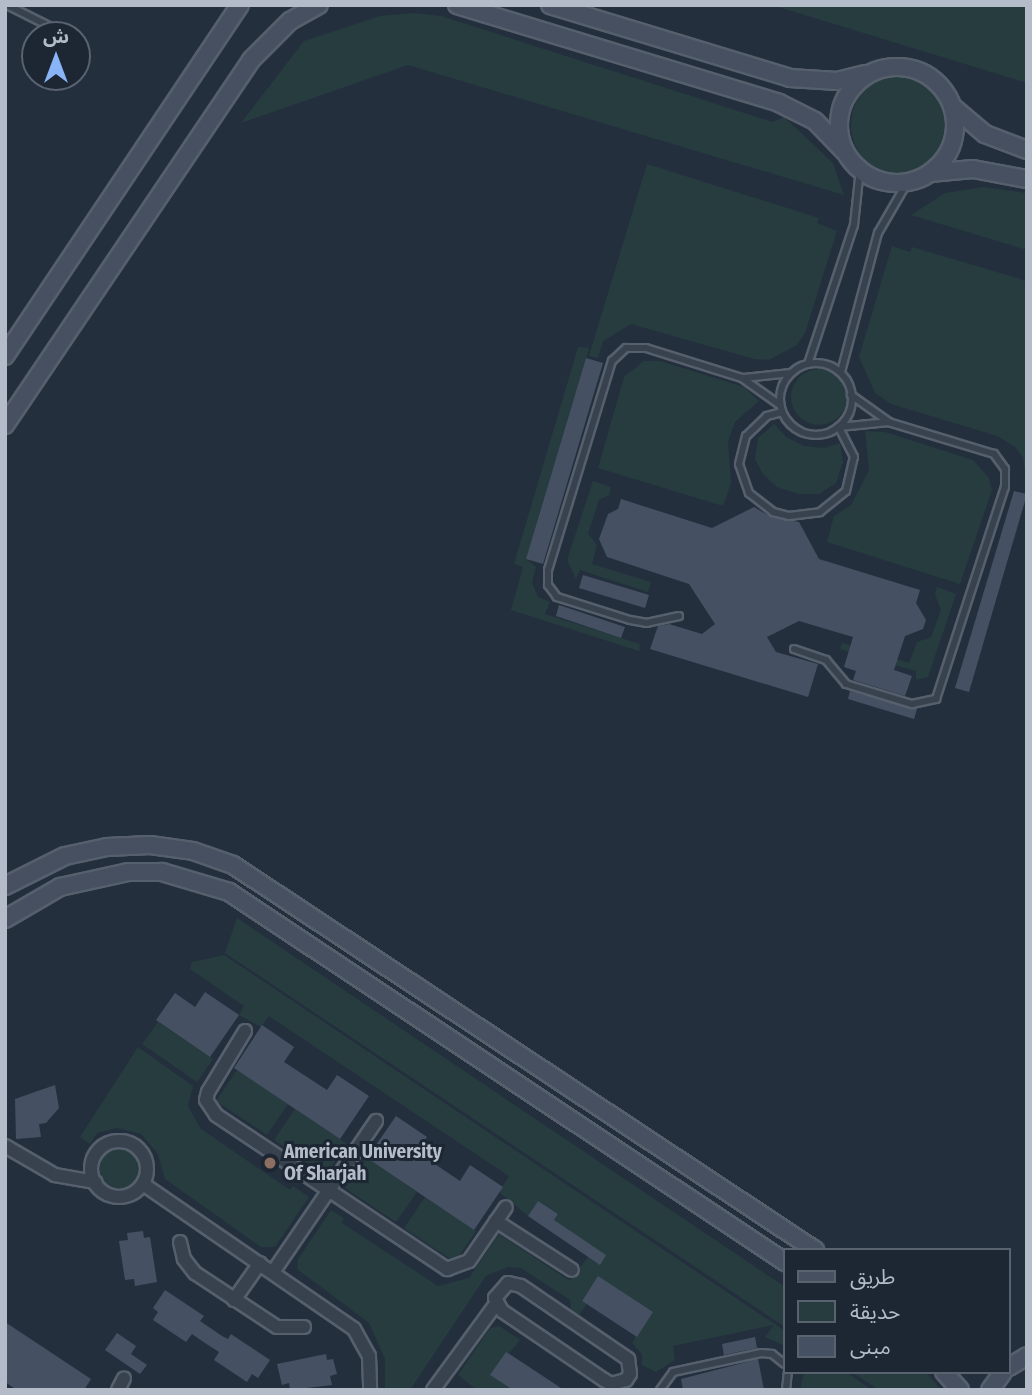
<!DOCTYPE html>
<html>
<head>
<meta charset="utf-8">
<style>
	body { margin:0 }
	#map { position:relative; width:1032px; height:1395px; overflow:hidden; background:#242f3e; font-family:"Fira Sans Condensed","Noto Sans Arabic",sans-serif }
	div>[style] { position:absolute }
	.green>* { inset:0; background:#263c3f }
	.round { border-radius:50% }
	.building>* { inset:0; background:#455162 }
	.roads { filter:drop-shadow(2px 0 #565f6c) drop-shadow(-2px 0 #565f6c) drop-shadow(0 2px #565f6c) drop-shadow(0 -2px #565f6c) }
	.lane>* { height:6px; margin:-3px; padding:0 3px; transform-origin:3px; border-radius:3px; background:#38414e }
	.lane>.ring { margin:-3px; padding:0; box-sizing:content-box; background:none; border:6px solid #38414e; border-radius:50% }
	.street>* { height:12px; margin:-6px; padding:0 6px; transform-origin:6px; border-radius:6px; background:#38414e }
	.street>.ring { margin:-6px; padding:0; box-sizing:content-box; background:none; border:12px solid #38414e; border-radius:50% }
	.secondary>* { height:16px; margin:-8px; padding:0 8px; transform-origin:8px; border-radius:8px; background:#465061 }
	.secondary>.ring { margin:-8px; padding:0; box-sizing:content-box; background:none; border:16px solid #465061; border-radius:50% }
	.dots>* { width:19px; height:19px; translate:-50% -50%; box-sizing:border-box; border:4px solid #1d2633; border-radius:50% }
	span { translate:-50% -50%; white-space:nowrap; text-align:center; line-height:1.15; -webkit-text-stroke:6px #1d2633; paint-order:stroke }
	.poi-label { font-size:19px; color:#b4bcc9; font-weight:700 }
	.left { translate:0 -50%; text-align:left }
	.frame { position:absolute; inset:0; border:7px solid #b4bcc9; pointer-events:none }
	.legend { position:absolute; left:783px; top:1248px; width:228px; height:126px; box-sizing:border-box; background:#1d2633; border:2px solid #59626f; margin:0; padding:9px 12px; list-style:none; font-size:21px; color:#b4bcc9 }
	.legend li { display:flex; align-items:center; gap:14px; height:35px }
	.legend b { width:35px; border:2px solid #59626f }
	.north { position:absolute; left:21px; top:21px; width:70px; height:70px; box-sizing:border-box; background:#1d2633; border:2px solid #59626f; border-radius:50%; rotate:0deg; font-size:19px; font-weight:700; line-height:28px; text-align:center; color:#b4bcc9 }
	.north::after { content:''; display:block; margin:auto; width:24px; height:32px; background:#8ab4f8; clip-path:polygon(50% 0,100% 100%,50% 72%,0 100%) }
</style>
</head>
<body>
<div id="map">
	<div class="green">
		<i style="clip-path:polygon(772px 5px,1027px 5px,1027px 83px)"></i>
		<i style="clip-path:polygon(413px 13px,441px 16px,773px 122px,784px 117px,833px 163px,844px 195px,408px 65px,241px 123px,304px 41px,380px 16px)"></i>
		<i class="round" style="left:851px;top:75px;width:100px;height:100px"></i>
		<i style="clip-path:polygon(647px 164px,819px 218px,817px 223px,837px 231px,805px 333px,797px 345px,769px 360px,754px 359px,631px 324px,603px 341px,598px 358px,589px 356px)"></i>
		<i style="clip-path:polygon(983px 187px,1027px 193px,1027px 250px,911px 215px,945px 193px)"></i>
		<i style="clip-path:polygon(892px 246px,910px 252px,912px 247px,1027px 281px,1027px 487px,1023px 457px,1014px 446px,997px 436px,891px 404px,875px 393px,859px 357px)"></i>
		<i style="clip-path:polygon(578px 347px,589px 348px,526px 559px,536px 567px,532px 582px,538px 597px,550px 602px,545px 614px,640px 644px,639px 651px,511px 610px,523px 567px,514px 564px)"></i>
		<i style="clip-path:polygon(644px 361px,660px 361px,744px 387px,759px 401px,735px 422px,728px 441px,731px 483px,723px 506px,598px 468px,624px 377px)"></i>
		<i class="round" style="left:791px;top:369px;width:56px;height:56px"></i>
		<i style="clip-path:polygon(774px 424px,786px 437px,804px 446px,823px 448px,840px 443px,843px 462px,836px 483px,819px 494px,799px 494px,777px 487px,763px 474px,755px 459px,758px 438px)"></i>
		<i style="clip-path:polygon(865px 431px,885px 432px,973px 460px,989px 478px,992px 490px,960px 584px,827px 542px,834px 516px,851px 505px,869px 470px)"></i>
		<i style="clip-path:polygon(593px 481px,611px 487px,609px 495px,599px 500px,588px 534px,597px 545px,592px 564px,651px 582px,648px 592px,580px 570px,576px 579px,567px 560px)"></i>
		<i style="clip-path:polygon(937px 587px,956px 594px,928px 677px,916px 680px,916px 671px,840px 649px,842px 643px,909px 663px,917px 642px,931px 637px,941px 610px,935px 595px)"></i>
		<i style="clip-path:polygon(237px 918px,785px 1287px,785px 1327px,225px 953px)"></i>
		<i style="clip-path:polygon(224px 955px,785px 1331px,785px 1346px,765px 1337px,774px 1325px,673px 1346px,675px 1360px,656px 1372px,642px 1365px,642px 1354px,632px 1343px,652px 1312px,598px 1277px,582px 1300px,587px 1304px,579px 1315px,571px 1310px,570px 1300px,521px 1268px,508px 1267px,486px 1276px,410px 1390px,385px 1390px,385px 1359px,369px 1323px,297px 1269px,298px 1259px,331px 1210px,344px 1218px,342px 1223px,438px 1286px,469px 1278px,499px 1234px,570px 1281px,588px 1257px,554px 1220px,558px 1214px,538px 1201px,528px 1216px,499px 1192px,509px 1176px,269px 1016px,261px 1027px,239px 1015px,244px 1006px,190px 969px,192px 962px)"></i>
		<i style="clip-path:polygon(158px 1022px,213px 1059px,197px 1082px,142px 1044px)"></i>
		<i style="clip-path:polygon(138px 1047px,193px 1086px,188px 1106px,201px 1129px,290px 1190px,293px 1186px,309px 1197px,275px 1247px,261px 1247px,165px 1179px,158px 1154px,141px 1134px,117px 1128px,97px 1133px,90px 1144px,80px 1137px)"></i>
		<i style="clip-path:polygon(237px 1070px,288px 1104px,267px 1135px,216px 1101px)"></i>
		<i style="clip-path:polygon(295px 1109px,347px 1144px,326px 1175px,274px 1140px)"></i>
		<i class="round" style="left:99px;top:1147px;width:42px;height:42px"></i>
		<i style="clip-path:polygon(366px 1157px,417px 1192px,396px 1222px,345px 1188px)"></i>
		<i style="clip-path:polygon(425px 1197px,476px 1231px,455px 1262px,404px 1228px)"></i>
		<i style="clip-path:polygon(499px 1326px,520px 1340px,491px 1375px,513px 1390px,477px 1390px,458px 1375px,490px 1328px)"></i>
		<i style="clip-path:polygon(804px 1372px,846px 1372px,872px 1390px,800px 1390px)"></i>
		<i style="clip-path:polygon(852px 1372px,926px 1372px,941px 1390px,879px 1390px)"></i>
	</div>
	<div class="building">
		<i style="clip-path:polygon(586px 358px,603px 363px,543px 564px,526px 559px)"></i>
		<i style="clip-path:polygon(1014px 491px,1027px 494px,969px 692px,955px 688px)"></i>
		<i style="clip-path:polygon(621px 499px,712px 528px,754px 507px,771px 517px,799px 522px,819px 559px,920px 590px,916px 603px,926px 620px,923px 629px,905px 636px,894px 670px,912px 676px,905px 696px,853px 680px,856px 671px,844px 667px,853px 637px,799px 621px,767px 637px,776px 652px,818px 664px,808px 697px,650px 649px,658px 626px,669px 624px,702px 634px,715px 624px,689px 584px,607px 557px,599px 539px,608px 514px,618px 509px)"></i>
		<i style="clip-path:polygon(583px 575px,649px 595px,645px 608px,579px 588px)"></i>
		<i style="clip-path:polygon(559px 605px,625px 627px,621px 638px,556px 616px)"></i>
		<i style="clip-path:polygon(850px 691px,917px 709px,914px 719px,848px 699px)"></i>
		<i style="clip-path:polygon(205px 992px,239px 1015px,210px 1057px,156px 1020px,175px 993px,195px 1007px)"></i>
		<i style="clip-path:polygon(262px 1025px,294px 1047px,284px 1062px,327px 1090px,337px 1075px,369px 1096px,340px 1139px,234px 1068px)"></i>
		<i style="clip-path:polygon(55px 1085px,59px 1108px,46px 1123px,39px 1124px,41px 1137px,16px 1139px,15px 1099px)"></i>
		<i style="clip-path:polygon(396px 1116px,427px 1137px,417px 1152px,460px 1181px,470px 1165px,503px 1187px,474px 1230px,367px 1158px)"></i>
		<i style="clip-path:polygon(538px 1201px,558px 1214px,554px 1220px,606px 1255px,600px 1265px,528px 1216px)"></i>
		<i style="clip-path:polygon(143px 1231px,144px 1238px,150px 1237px,157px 1282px,135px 1286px,134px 1279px,125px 1280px,119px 1241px,128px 1240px,127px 1233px)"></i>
		<i style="clip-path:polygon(598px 1276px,653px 1312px,637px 1337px,582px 1301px)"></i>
		<i style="clip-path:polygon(165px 1290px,204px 1316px,200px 1321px,222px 1336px,228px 1339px,231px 1334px,270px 1360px,258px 1378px,252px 1374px,247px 1382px,214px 1360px,219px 1352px,205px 1343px,192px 1334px,186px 1342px,153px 1320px,158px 1312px,153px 1308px)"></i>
		<i style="clip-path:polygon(5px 1322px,91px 1379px,84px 1390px,17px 1390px,5px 1382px)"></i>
		<i style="clip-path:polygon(117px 1333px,136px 1346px,131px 1354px,147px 1365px,140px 1374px,105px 1350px)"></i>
		<i style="clip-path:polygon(755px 1337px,757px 1348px,724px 1355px,722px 1344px)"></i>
		<i style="clip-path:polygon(506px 1352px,511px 1355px,564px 1390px,513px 1390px,490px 1375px)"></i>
		<i style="clip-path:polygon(326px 1354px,327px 1360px,333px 1359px,337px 1374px,330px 1376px,332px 1385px,290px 1390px,289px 1383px,282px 1385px,277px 1364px)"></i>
		<i style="clip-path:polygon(758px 1359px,764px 1390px,683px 1390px,681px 1379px)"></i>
	</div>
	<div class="roads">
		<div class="lane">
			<i style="left:7px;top:5px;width:67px;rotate:26.6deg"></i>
			<i class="ring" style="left:780px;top:363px;width:66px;height:66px"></i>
			<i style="left:808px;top:364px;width:146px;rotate:-71.7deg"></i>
			<i style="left:854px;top:225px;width:56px;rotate:-83.9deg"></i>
			<i style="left:841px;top:372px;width:144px;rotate:-75.1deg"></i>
			<i style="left:878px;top:233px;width:58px;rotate:-59.9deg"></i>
			<i style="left:744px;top:378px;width:47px;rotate:-6.1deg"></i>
			<i style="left:782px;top:412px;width:16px;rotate:165deg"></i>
			<i style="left:767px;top:416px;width:29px;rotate:136deg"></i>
			<i style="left:746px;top:436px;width:29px;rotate:104deg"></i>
			<i style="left:739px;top:464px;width:31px;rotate:71deg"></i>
			<i style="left:749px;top:493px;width:31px;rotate:38deg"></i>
			<i style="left:773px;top:512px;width:16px;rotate:14deg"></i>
			<i style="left:789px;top:516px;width:31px;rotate:-7deg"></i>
			<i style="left:820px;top:512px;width:33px;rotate:-39deg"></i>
			<i style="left:846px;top:491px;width:35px;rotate:-77deg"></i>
			<i style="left:854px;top:457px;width:34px;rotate:-117deg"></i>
			<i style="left:839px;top:427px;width:50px;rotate:-5.7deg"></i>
			<i style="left:679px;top:616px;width:33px;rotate:168deg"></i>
			<i style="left:647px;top:623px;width:17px;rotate:-170deg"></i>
			<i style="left:630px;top:620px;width:77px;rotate:-162.5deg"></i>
			<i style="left:557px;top:597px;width:15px;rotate:-127deg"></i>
			<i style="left:548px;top:585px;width:15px;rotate:-90deg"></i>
			<i style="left:548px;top:570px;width:219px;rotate:-73deg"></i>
			<i style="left:612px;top:361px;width:19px;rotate:-43deg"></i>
			<i style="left:626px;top:348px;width:20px"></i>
			<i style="left:646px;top:348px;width:101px;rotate:17.4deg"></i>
			<i style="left:742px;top:378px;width:47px;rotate:35.4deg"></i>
			<i style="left:794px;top:649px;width:34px;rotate:19deg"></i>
			<i style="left:826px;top:660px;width:31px;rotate:50deg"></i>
			<i style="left:846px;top:684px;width:69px;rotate:16.9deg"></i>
			<i style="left:912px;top:704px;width:25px;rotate:-12deg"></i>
			<i style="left:936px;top:699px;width:223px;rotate:-72deg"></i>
			<i style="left:1005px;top:487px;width:18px;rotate:-90deg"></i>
			<i style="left:1005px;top:469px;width:19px;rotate:-126deg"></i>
			<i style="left:994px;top:454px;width:110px;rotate:-163.1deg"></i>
			<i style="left:889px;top:422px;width:47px;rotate:-144.6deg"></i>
			<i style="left:660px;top:1390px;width:22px;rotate:-54deg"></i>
			<i style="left:673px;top:1372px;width:90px;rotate:-12.2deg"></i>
			<i style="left:761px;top:1353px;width:11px;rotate:5deg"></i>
			<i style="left:772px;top:1354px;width:16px;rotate:38deg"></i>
			<i style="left:786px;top:1390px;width:18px;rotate:-84deg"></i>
		</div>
		<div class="street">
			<i style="left:245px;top:1031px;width:71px;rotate:121.2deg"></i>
			<i style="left:208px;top:1092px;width:8px;rotate:104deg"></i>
			<i style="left:206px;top:1100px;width:18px;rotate:56deg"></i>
			<i style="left:216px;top:1115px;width:278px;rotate:33.7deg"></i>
			<i style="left:447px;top:1269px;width:23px;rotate:-20deg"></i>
			<i style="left:469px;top:1261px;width:65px;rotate:-55.6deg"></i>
			<i class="ring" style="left:91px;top:1141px;width:44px;height:44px"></i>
			<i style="left:5px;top:1146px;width:58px;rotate:30.1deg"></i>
			<i style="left:55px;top:1175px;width:41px;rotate:9.9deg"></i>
			<i style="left:143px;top:1184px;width:256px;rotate:34.5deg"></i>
			<i style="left:354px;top:1329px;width:31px;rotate:61deg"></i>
			<i style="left:369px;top:1356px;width:34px;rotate:88deg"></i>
			<i style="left:496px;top:1221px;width:90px;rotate:32.8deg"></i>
			<i style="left:180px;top:1242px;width:17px;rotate:77deg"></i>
			<i style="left:184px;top:1259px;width:18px;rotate:52deg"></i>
			<i style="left:195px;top:1273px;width:98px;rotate:33.4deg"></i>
			<i style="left:277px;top:1327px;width:27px"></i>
			<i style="left:273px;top:1272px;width:183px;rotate:-55.7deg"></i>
			<i style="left:508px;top:1283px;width:13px;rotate:13deg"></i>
			<i style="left:521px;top:1286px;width:130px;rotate:34.3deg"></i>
			<i style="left:628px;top:1359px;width:15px;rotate:82deg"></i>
			<i style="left:630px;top:1374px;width:7px;rotate:124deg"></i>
			<i style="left:626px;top:1380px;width:16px;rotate:165deg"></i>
			<i style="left:611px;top:1384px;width:8px;rotate:-150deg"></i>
			<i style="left:604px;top:1380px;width:123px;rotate:-145.9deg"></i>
			<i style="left:502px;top:1311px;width:15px;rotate:-118deg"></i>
			<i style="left:495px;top:1298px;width:20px;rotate:-49deg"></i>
			<i style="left:234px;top:1300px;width:45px;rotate:-54.9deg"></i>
			<i style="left:118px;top:1390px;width:13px;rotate:-63deg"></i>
			<i style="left:433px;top:1390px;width:107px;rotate:-53.8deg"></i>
		</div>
		<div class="secondary">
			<i style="left:457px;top:5px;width:337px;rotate:16.9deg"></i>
			<i style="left:779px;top:103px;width:40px;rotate:26.6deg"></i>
			<i style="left:815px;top:121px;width:42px;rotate:46deg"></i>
			<i style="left:550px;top:5px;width:251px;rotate:16.9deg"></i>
			<i style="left:790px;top:78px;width:47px;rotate:3.7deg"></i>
			<i style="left:837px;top:81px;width:29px;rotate:-14deg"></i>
			<i class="ring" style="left:839px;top:67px;width:100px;height:100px"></i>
			<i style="left:952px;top:106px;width:43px;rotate:40.3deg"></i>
			<i style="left:985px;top:134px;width:45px;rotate:20.9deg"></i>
			<i style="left:930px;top:173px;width:43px;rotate:-5.3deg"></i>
			<i style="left:973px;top:169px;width:55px;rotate:10.5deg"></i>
			<i style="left:5px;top:356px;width:422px;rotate:-56.2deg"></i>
			<i style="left:5px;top:425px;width:440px;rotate:-56deg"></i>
			<i style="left:251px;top:60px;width:55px;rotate:-45deg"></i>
			<i style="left:290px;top:21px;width:33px;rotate:-29deg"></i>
			<i style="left:5px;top:886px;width:67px;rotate:-26.6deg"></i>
			<i style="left:65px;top:856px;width:43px;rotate:-12.1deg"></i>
			<i style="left:107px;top:847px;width:43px;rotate:-2.7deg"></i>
			<i style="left:150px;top:845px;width:43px;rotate:7.9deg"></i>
			<i style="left:193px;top:851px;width:42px;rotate:19.3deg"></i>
			<i style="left:233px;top:865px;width:698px;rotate:33.49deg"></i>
			<i style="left:5px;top:919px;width:64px;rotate:-30.2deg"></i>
			<i style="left:60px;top:887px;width:70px;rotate:-12.4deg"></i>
			<i style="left:128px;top:872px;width:34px"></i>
			<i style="left:162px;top:872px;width:70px;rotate:16.6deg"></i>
			<i style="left:229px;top:892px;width:668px;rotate:33.64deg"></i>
			<i style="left:1009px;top:1367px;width:21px;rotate:-31deg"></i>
			<i style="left:944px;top:1372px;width:24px;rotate:48deg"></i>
			<i style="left:990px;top:1390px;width:22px;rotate:-54deg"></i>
		</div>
	</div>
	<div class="dots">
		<i style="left:270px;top:1163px;background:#8d6e63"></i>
	</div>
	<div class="poi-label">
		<span class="left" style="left:284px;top:1163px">American University<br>Of Sharjah</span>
	</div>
	<div class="frame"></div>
	<ul class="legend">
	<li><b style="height:9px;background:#465061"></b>طريق</li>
	<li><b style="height:19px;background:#263c3f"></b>حديقة</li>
	<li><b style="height:19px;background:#455162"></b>مبنى</li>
	</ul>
	<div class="north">ش</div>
</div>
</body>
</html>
